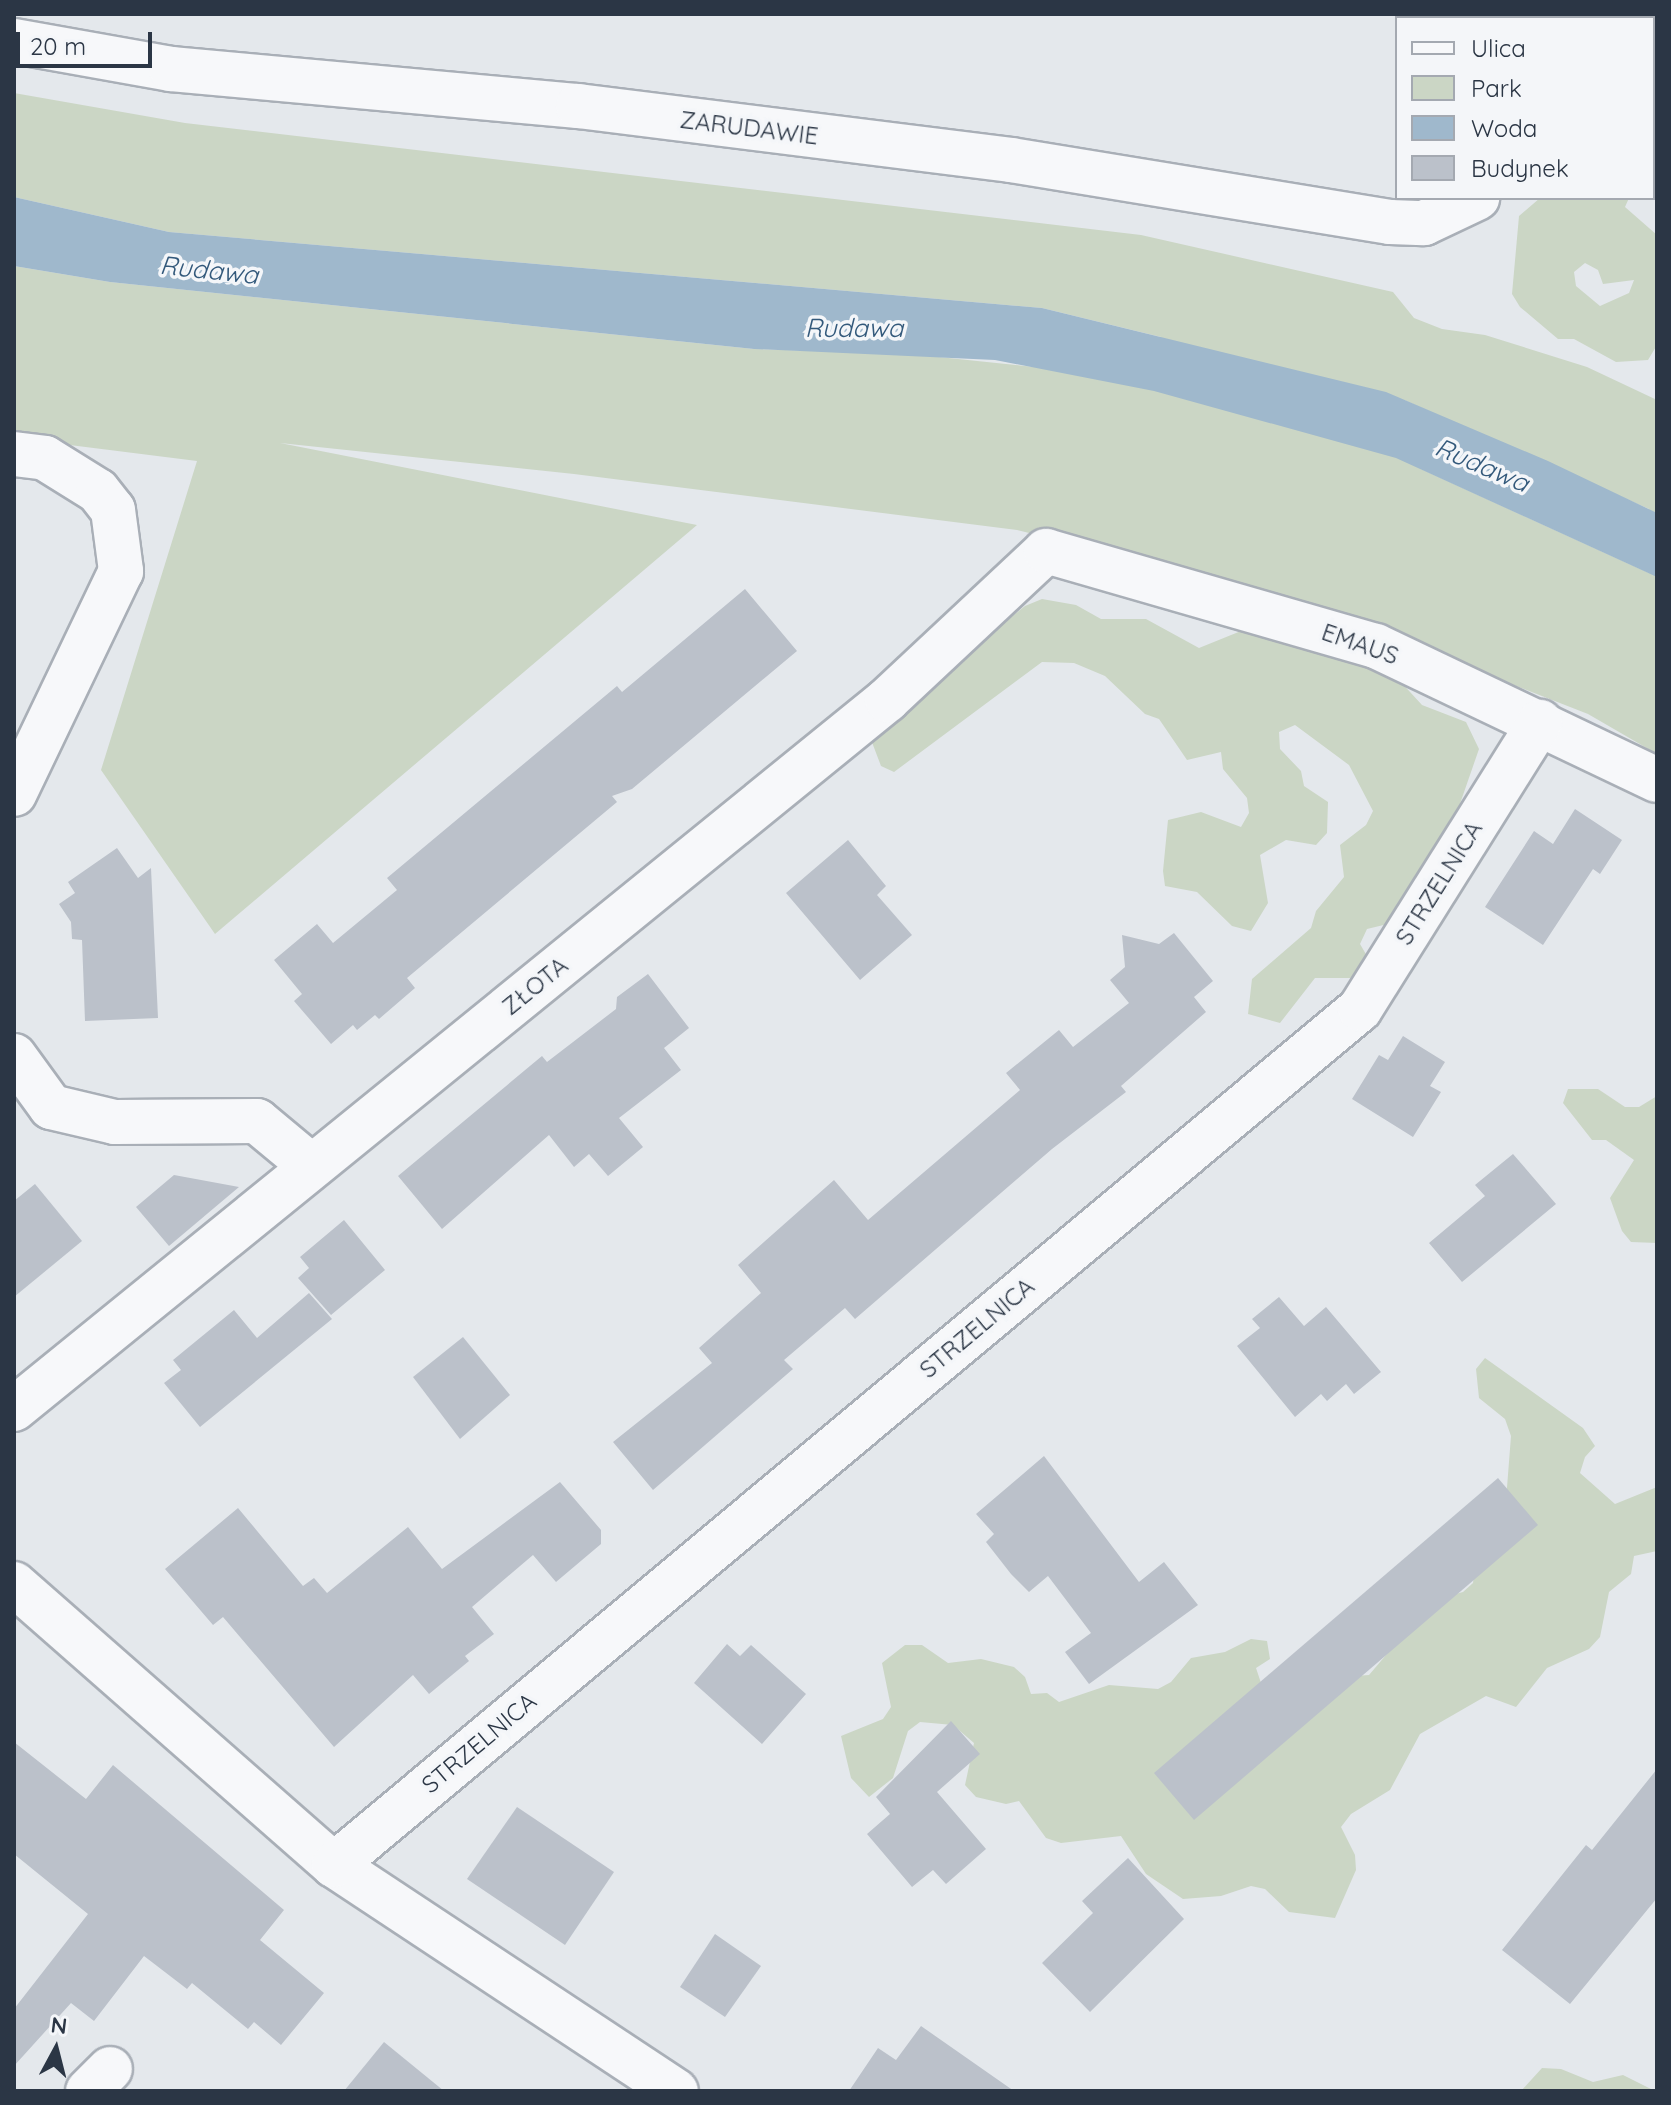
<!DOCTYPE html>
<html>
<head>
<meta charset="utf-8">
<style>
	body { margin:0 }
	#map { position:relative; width:1671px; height:2105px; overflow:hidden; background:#e4e8ec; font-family:Quicksand,sans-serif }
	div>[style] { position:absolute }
	.green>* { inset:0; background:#cbd6c5 }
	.water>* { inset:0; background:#9fb8cc }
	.building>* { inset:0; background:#bbc1ca }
	.roads { filter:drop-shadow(2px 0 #a9afb7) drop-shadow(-2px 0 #a9afb7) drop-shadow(0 2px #a9afb7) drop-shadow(0 -2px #a9afb7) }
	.street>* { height:44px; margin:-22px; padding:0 22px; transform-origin:22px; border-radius:22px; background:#f7f8fa }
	span { translate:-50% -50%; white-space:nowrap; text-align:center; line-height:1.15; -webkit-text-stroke:7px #f4f6f9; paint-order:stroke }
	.street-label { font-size:24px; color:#2b3645 }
	.water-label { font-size:26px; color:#33597b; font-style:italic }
	.frame { position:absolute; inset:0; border:16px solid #2b3645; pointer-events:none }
	.legend { position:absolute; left:1395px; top:16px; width:260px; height:184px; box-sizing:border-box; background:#f4f6f9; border:2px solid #a4a9b1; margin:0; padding:10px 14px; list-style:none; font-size:24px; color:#2b3645 }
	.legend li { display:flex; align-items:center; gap:16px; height:40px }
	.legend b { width:40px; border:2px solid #a4a9b1 }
	.north { position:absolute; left:16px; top:2009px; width:80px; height:80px; -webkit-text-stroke:6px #f4f6f9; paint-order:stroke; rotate:7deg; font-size:22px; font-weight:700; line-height:32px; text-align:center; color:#2b3645 }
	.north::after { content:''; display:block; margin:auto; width:28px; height:36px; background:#2b3645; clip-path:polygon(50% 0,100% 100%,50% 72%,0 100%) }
	.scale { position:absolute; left:16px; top:32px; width:136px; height:36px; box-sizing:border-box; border:4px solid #2b3645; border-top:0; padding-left:10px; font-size:24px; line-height:28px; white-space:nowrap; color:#2b3645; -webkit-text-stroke:6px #f4f6f9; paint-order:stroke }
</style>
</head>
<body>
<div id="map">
	<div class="green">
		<i style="clip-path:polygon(evenodd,14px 93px,185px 123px,1141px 235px,1393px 292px,1414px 318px,1442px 329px,1485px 335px,1587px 367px,1657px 400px,1657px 754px,1588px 714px,1429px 652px,1114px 554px,1017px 530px,574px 474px,280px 443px,697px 525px,215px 934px,101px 770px,197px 461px,14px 438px,14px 266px,110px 282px,754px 349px,910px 354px,1034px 367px,1161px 337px,1042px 308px,169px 232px,14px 197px,14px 93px,1404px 400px,1649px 509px,1656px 572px,1649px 573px,1421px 469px,1404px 400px)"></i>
		<i style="clip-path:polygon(evenodd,1540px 198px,1629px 198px,1625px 207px,1657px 235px,1657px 345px,1648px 360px,1616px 362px,1574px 339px,1558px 339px,1520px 307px,1512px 294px,1519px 216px,1540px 198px,1585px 263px,1598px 270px,1603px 284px,1634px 280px,1629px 293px,1600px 306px,1576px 286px,1574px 272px,1585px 263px)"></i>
		<i style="clip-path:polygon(1042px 599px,1076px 605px,1101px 619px,1146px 619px,1199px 648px,1241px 631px,1288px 637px,1315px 633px,1399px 680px,1422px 705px,1466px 722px,1479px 749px,1454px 821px,1396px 922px,1367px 929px,1360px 944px,1367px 956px,1365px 971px,1350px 978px,1315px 978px,1280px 1023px,1248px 1014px,1252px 979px,1311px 928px,1316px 911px,1344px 877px,1340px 845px,1366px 825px,1373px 811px,1349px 765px,1295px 725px,1279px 732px,1280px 749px,1301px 771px,1304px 786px,1328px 802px,1327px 833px,1316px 845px,1286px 840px,1260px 855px,1268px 903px,1251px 931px,1232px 926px,1197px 892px,1165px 886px,1163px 871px,1168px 820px,1201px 812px,1241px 827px,1249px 813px,1247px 798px,1223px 769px,1221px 752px,1187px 760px,1159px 719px,1145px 714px,1105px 676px,1074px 663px,1042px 662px,894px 772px,881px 766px,870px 737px,878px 724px,1025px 606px)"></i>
		<i style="clip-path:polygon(1568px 1089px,1598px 1089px,1625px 1107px,1639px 1107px,1657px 1096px,1657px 1243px,1631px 1242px,1622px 1231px,1610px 1198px,1634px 1160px,1606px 1140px,1592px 1140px,1563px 1103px)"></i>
		<i style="clip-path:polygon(1485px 1358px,1583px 1428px,1595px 1446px,1585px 1457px,1580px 1473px,1615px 1504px,1657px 1487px,1657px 1551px,1634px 1556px,1631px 1574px,1609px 1592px,1600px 1637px,1589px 1649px,1547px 1668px,1516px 1707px,1486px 1696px,1420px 1734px,1390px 1790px,1351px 1814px,1341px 1827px,1355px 1855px,1356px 1870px,1335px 1918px,1289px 1912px,1265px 1889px,1251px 1886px,1221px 1896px,1183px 1899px,1146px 1874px,1121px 1836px,1061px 1843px,1046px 1838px,1019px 1801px,1006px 1804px,976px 1797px,965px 1785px,974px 1743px,953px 1725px,920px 1722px,908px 1731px,893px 1778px,869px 1797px,851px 1778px,841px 1736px,883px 1719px,891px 1707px,882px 1663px,905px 1645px,922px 1645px,948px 1663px,981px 1659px,1014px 1667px,1025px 1677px,1031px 1694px,1047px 1693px,1059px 1702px,1109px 1685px,1158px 1689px,1171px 1682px,1191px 1658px,1225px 1652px,1251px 1639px,1267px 1641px,1270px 1659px,1256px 1668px,1261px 1683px,1369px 1675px,1433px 1600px,1463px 1592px,1473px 1583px,1475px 1566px,1504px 1526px,1511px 1436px,1505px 1419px,1479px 1398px,1476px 1369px)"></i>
		<i style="clip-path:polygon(1542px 2068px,1561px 2069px,1593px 2082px,1623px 2075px,1655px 2091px,1521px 2091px)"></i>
	</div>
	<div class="water">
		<i style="clip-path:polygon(14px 197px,169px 232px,1042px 308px,1386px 392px,1548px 461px,1657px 513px,1657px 577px,1396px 458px,1154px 391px,995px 360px,754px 349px,110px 282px,14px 266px)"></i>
	</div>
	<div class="building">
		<i style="clip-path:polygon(745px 589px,797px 651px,632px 789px,612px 796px,617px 802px,407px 978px,415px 988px,379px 1019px,375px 1015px,357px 1030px,353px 1025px,331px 1044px,294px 1001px,302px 994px,274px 960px,317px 924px,333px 943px,397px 890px,387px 878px,617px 686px,622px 692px)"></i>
		<i style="clip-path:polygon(1575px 809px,1622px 840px,1600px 874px,1593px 869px,1543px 945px,1485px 907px,1534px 831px,1553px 844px)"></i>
		<i style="clip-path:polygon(848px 840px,886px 886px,877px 895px,912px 935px,860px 980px,786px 893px)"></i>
		<i style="clip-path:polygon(117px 848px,138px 878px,151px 868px,158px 1018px,85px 1021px,82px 940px,72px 939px,71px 922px,59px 904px,75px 893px,68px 882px)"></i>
		<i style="clip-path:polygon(1174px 933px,1213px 981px,1194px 997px,1206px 1012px,1121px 1086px,1126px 1092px,1052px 1149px,855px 1319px,845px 1308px,784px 1360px,793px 1369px,653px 1490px,613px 1442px,712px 1363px,699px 1348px,761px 1293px,738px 1265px,834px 1180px,868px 1220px,1020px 1090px,1006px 1073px,1059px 1030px,1073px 1047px,1129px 1003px,1110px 980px,1125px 967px,1122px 935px,1159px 944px)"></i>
		<i style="clip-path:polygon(648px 974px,689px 1028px,664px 1048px,681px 1070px,619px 1118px,643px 1147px,608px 1176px,589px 1154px,574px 1167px,549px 1135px,442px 1229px,398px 1176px,542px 1056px,547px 1062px,616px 1009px,617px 997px)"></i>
		<i style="clip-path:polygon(1403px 1036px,1445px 1062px,1430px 1086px,1441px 1092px,1413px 1137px,1352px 1099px,1379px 1055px,1388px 1060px)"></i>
		<i style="clip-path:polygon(1513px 1154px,1556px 1204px,1462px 1282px,1429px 1243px,1485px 1196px,1475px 1185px)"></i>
		<i style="clip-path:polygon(174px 1175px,239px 1187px,169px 1246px,136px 1207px)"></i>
		<i style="clip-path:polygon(35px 1184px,82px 1241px,14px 1297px,14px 1201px)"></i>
		<i style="clip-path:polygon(344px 1220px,385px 1270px,331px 1315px,298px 1278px,309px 1268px,300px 1257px)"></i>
		<i style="clip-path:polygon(309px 1293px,332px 1319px,200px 1427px,164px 1383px,181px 1370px,173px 1360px,234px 1310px,257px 1338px)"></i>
		<i style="clip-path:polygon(1279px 1297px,1304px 1326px,1326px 1307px,1381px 1372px,1354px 1394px,1346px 1384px,1327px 1401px,1321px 1394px,1295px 1417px,1237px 1346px,1260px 1328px,1252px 1319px)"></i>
		<i style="clip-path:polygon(463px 1337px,510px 1395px,460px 1439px,413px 1377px)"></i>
		<i style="clip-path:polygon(1044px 1456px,1139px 1582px,1164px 1562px,1198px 1605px,1089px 1684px,1065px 1652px,1091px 1633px,1048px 1576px,1029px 1592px,1011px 1574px,986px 1542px,994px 1534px,976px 1514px)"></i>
		<i style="clip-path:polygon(1498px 1478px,1538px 1525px,1194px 1820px,1154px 1773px)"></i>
		<i style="clip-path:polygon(560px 1482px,601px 1530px,601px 1544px,556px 1582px,533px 1555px,472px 1607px,494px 1634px,465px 1656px,469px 1661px,429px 1694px,413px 1675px,334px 1747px,223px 1617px,213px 1625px,165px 1569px,238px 1508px,303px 1586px,314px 1578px,327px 1593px,408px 1527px,442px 1569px)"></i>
		<i style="clip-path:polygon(727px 1644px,740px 1656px,751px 1645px,806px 1694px,762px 1744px,694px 1683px)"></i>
		<i style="clip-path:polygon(951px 1721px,980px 1754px,937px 1792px,986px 1849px,946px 1884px,933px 1870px,912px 1887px,867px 1834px,890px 1814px,876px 1797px)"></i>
		<i style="clip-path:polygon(14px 1742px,86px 1799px,113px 1765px,284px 1910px,260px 1940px,324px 1993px,281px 2045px,254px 2022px,248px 2029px,192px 1983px,187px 1989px,144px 1956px,94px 2021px,71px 2003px,14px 2066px,14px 2009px,88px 1914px,14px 1854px)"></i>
		<i style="clip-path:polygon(1657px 1769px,1657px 1898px,1570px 2004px,1502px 1950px,1586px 1845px,1592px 1850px)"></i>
		<i style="clip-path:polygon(517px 1807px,614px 1872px,565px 1945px,467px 1879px)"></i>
		<i style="clip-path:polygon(1128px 1858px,1184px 1919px,1090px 2012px,1042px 1963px,1093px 1913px,1082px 1901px)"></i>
		<i style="clip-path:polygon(715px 1934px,761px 1966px,725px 2017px,680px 1987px)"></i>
		<i style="clip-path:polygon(921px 2026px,1014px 2091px,849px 2091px,878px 2048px,896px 2060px)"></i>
		<i style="clip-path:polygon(384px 2042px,444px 2091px,344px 2091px)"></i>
	</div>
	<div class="roads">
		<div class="street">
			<i style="left:14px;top:41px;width:159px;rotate:10.1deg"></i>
			<i style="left:171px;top:69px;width:409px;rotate:5.2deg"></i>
			<i style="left:578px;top:106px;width:436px;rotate:7.1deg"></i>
			<i style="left:1011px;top:160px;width:384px;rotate:9.3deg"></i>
			<i style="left:1390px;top:222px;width:34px;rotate:2deg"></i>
			<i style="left:1424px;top:223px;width:59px;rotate:-25.3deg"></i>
			<i style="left:1653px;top:92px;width:5px;rotate:-37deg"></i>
			<i style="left:14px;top:454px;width:31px;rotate:7deg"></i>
			<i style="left:45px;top:458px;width:62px;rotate:31.9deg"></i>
			<i style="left:98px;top:491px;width:24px;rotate:52deg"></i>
			<i style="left:113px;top:510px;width:62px;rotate:82.5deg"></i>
			<i style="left:121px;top:571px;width:247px;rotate:115.6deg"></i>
			<i style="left:14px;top:1056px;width:63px;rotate:54deg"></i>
			<i style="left:51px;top:1107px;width:66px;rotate:13.2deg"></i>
			<i style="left:115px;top:1122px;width:142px;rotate:-0.4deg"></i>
			<i style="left:257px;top:1121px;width:69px;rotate:39.7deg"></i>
			<i style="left:14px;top:1409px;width:1125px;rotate:-39.08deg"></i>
			<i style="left:887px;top:700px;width:218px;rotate:-43.1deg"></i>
			<i style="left:1046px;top:551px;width:343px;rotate:16.1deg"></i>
			<i style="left:1376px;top:646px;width:311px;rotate:25.5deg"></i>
			<i style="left:14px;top:1584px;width:426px;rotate:41.3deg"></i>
			<i style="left:334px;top:1865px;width:410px;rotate:33.5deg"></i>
			<i style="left:334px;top:1865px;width:1336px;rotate:-39.84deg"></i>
			<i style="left:1360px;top:1009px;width:339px;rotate:-57.9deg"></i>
			<i style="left:88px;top:2091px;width:31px;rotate:-45deg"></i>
		</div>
	</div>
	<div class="street-label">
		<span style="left:749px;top:128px;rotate:7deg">ZARUDAWIE</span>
		<span style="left:1360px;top:644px;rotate:19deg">EMAUS</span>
		<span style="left:1439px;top:883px;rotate:-58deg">STRZELNICA</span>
		<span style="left:535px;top:986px;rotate:-39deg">ZŁOTA</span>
		<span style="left:977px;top:1328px;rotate:-40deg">STRZELNICA</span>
		<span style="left:479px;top:1743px;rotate:-40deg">STRZELNICA</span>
	</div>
	<div class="water-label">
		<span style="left:209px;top:270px;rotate:6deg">Rudawa</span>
		<span style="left:854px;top:328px">Rudawa</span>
		<span style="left:1482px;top:465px;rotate:23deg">Rudawa</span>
	</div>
	<div class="frame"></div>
	<ul class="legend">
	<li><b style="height:10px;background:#f7f8fa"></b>Ulica</li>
	<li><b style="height:22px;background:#cbd6c5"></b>Park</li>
	<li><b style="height:22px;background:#9fb8cc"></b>Woda</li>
	<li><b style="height:22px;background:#bbc1ca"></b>Budynek</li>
	</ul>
	<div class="north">N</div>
	<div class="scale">20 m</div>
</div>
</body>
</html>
